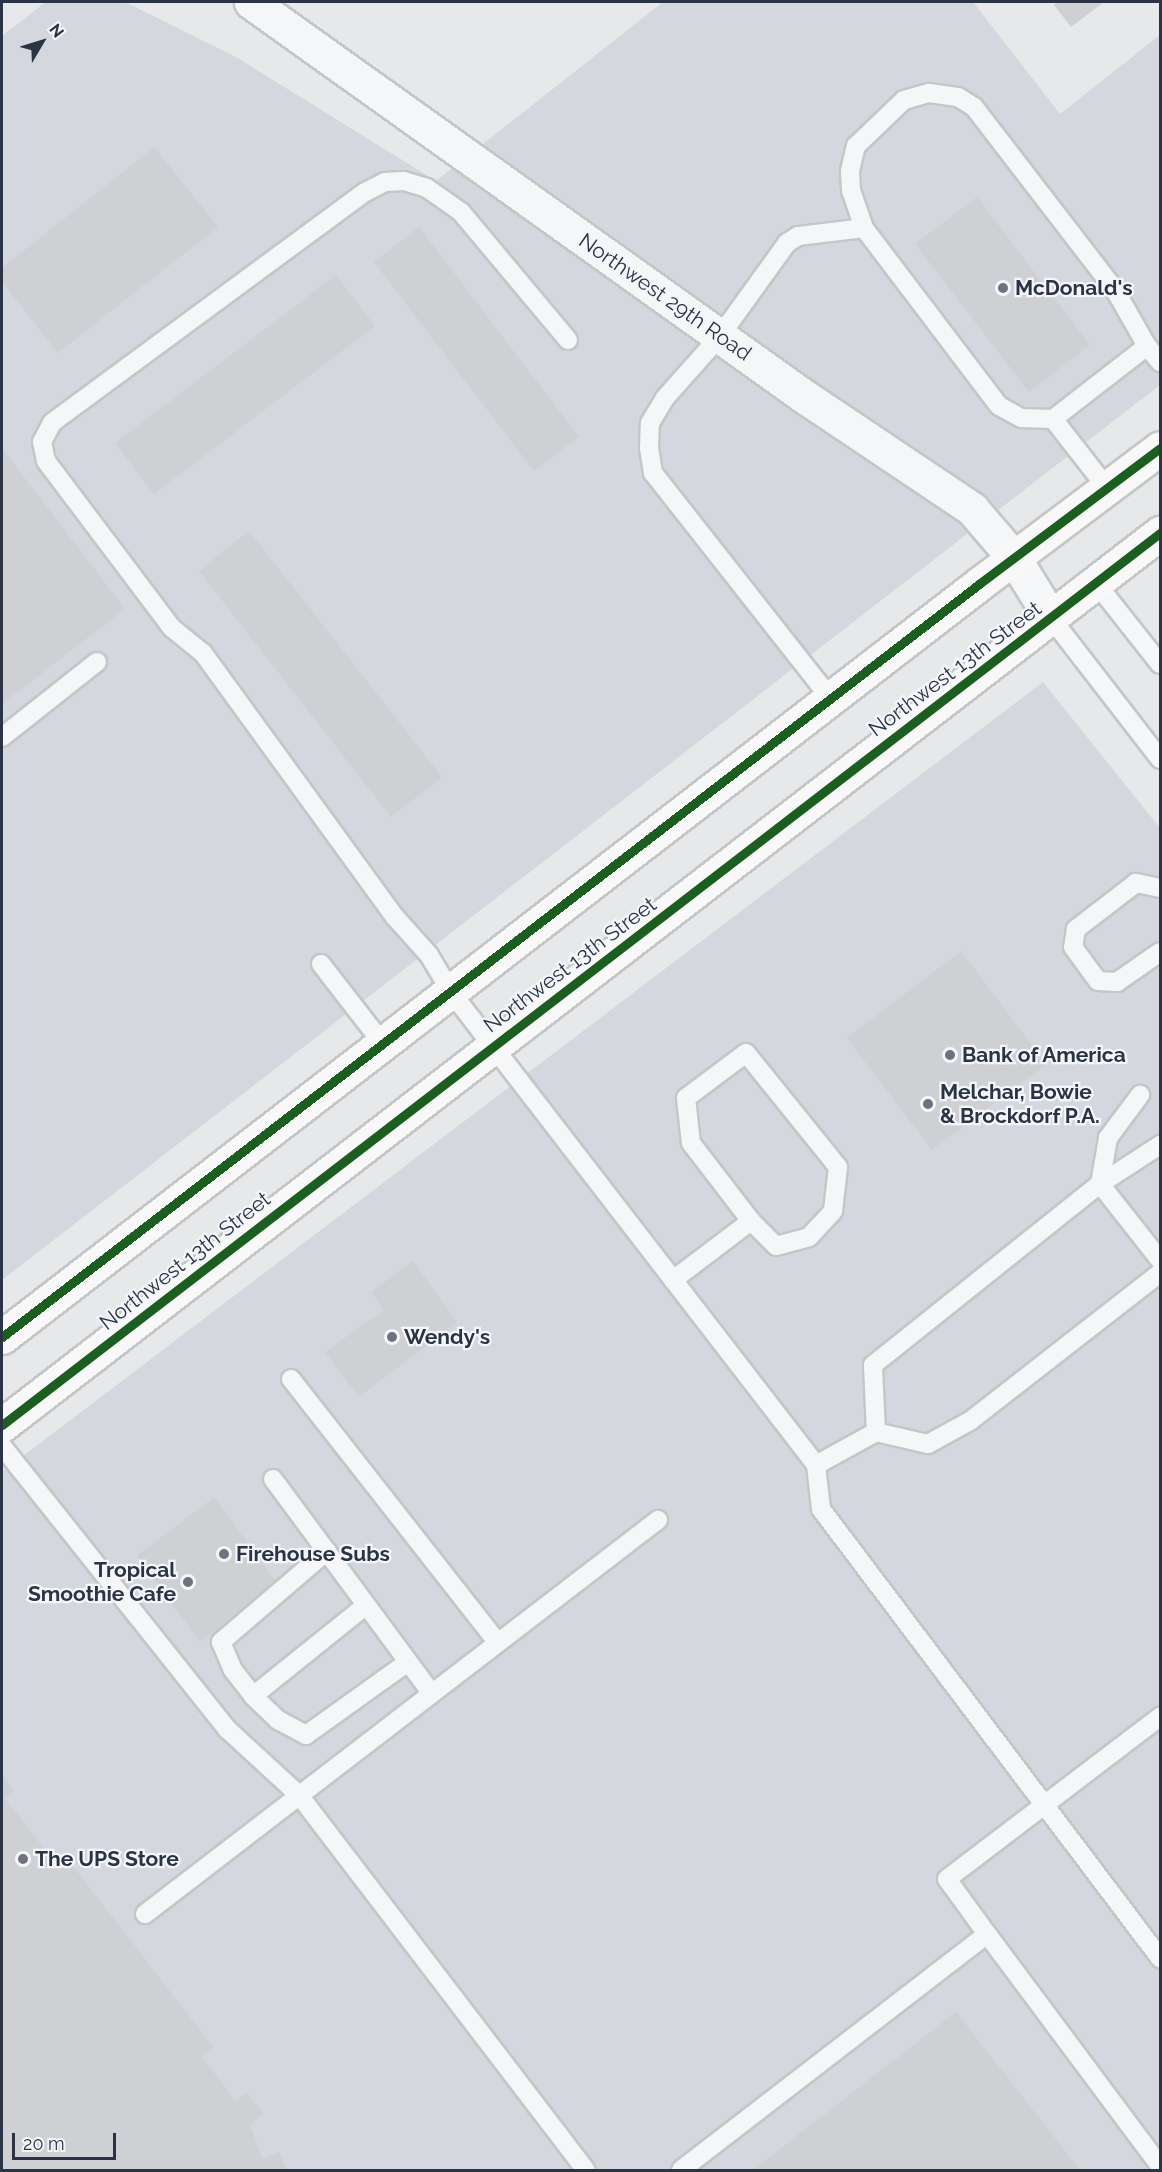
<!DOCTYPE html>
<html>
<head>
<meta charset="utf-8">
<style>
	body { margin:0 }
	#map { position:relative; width:1162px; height:2172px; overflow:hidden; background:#e6e8ea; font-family:Raleway,sans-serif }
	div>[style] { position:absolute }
	.built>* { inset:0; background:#d4d7dd }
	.building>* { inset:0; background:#ced0d3 }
	.roads { filter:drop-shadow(2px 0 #c4c6c8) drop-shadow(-2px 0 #c4c6c8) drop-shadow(0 2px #c4c6c8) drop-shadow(0 -2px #c4c6c8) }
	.lane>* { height:18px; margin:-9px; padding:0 9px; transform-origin:9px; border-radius:9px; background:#f5f6f7 }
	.street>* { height:33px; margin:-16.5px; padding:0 16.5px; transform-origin:16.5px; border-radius:16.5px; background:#f5f6f7 }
	.primary>* { height:33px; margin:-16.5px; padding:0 16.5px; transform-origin:16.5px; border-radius:16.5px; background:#f8f8f8 }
	.cycleway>* { height:9px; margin:-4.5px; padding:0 4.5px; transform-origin:4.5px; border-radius:4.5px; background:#1b5e20 }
	.dots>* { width:16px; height:16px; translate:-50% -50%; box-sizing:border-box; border:3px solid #f4f6f9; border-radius:50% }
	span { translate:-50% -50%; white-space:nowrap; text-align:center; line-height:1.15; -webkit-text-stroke:4.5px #f4f6f9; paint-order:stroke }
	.poi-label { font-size:21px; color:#2b3445; font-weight:700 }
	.left { translate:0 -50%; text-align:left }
	.right { translate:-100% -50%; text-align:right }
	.street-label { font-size:21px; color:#2b3445 }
	.frame { position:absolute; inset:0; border:3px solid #2b3445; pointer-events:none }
	.north { position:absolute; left:12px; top:12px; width:60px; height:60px; -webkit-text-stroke:4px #f4f6f9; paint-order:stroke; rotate:52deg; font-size:16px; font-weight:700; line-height:24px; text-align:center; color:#2b3445 }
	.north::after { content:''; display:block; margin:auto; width:21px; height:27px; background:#2b3445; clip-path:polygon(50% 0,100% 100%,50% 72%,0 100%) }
	.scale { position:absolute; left:12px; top:2133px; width:104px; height:27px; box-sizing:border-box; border:3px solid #2b3445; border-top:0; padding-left:8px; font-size:18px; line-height:21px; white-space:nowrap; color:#2b3445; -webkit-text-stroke:4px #f4f6f9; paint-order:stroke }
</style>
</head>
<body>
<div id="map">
	<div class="built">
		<i style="clip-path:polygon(46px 2px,125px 2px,236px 57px,436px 181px,663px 2px,973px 2px,1060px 114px,1160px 35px,1160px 385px,2px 1280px,2px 36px)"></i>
		<i style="clip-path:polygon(1043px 682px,1160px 828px,1160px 2170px,2px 2170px,2px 1472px)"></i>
	</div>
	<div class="building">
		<i style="clip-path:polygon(1058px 2px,1104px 2px,1071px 27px,1054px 5px)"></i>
		<i style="clip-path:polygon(154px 147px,218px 227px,58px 353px,2px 282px,2px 268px)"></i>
		<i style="clip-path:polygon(977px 197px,1090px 345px,1029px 392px,915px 244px)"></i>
		<i style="clip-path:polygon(419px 227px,579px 437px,534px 471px,374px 262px)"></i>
		<i style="clip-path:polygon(336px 275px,375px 326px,154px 494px,115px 443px)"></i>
		<i style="clip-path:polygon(2px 448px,125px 609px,2px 704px)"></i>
		<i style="clip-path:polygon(249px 531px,442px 777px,391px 817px,199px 571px)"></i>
		<i style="clip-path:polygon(961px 951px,1046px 1064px,932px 1150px,847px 1038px)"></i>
		<i style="clip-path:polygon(413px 1261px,457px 1322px,359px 1397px,325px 1352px,384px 1310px,371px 1292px)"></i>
		<i style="clip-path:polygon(214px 1497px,277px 1583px,200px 1642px,137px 1556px)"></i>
		<i style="clip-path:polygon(2px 1776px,14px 1791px,5px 1798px,59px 1868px,69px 1861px,214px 2048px,202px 2057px,236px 2101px,247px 2093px,264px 2114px,250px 2125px,262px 2159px,280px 2152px,286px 2170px,2px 2170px)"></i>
		<i style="clip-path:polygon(956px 2012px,1080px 2170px,753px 2170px)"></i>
	</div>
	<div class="roads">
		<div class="lane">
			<i style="left:568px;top:340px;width:167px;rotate:-129.9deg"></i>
			<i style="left:461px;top:212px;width:42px;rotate:-144.8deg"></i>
			<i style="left:427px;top:188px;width:24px;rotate:-163deg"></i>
			<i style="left:404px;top:181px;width:19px;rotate:177deg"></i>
			<i style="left:385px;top:182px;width:22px;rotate:153deg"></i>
			<i style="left:365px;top:192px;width:389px;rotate:143.6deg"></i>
			<i style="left:52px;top:423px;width:21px;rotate:118deg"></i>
			<i style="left:42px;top:442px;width:19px;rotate:78deg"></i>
			<i style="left:46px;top:461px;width:209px;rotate:53deg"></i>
			<i style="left:172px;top:628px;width:40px;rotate:39deg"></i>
			<i style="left:203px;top:653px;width:326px;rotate:54deg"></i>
			<i style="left:395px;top:917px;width:51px;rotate:48.2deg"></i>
			<i style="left:429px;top:955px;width:43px;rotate:59.3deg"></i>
			<i style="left:451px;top:992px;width:597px;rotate:52.34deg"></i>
			<i style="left:816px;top:1465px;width:44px;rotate:83.5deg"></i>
			<i style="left:821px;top:1509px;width:563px;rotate:52.95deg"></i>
			<i style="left:1053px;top:419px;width:119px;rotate:-37.8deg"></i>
			<i style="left:1107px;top:488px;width:88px;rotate:-128deg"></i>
			<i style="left:1053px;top:419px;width:32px;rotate:-178deg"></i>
			<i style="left:1021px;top:418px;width:25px;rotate:-151deg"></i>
			<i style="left:999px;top:406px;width:223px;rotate:-127.2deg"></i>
			<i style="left:864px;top:228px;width:39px;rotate:-109deg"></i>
			<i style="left:851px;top:191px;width:20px;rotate:-93deg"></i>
			<i style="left:850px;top:171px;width:26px;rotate:-77deg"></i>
			<i style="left:856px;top:146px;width:66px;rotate:-43.8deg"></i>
			<i style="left:904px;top:100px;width:26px;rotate:-16deg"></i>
			<i style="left:929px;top:93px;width:29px;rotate:8deg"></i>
			<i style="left:958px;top:97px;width:19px;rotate:32deg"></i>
			<i style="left:974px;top:107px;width:231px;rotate:52.4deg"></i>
			<i style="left:1115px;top:290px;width:64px;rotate:60.3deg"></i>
			<i style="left:1147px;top:346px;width:21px;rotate:51deg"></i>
			<i style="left:1096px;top:583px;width:103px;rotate:51.7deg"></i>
			<i style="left:1051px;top:618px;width:178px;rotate:52.3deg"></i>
			<i style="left:831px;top:699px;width:288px;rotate:-128.2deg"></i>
			<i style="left:653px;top:473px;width:25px;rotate:-99deg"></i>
			<i style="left:649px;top:448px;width:25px;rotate:-88deg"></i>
			<i style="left:650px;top:423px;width:29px;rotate:-59deg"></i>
			<i style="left:665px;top:398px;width:83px;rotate:-48.4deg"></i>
			<i style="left:720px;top:336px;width:115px;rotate:-54.2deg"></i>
			<i style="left:787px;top:243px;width:13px;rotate:-32deg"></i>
			<i style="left:798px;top:236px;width:66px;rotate:-6.9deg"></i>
			<i style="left:2px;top:737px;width:121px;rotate:-38.3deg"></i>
			<i style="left:1160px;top:888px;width:25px;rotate:-168deg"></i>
			<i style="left:1136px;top:883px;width:76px;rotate:142.5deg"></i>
			<i style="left:1076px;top:929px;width:18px;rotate:99deg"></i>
			<i style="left:1073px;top:947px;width:42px;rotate:53.7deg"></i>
			<i style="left:1098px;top:981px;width:19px;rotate:3deg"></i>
			<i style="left:1117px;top:982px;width:52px;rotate:-34.9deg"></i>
			<i style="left:321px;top:964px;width:101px;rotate:52.2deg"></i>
			<i style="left:1100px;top:1184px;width:47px;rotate:-80.1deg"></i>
			<i style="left:1108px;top:1138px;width:54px;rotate:-53.3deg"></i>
			<i style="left:1100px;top:1184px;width:72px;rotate:-33deg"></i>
			<i style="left:673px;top:1280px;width:98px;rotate:-37.1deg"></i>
			<i style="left:751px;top:1221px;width:35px;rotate:45deg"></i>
			<i style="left:776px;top:1246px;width:34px;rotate:-15deg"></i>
			<i style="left:809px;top:1237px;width:35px;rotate:-47deg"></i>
			<i style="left:833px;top:1211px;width:44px;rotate:-83.5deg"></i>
			<i style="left:838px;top:1167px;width:146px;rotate:-128.9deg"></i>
			<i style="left:746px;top:1053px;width:75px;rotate:143.1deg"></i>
			<i style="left:686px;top:1098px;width:45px;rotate:83.7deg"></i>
			<i style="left:691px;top:1143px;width:98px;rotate:52.4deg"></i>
			<i style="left:291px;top:1379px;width:335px;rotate:51.9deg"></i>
			<i style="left:876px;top:1432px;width:67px;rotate:-92.6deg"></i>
			<i style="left:873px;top:1365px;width:290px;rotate:-38.6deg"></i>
			<i style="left:1100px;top:1184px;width:97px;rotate:51.7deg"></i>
			<i style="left:2px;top:1446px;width:362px;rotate:51.5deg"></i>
			<i style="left:227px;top:1729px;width:98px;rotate:42.5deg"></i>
			<i style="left:299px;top:1795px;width:472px;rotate:52.6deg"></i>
			<i style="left:816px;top:1465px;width:68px;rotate:-28.8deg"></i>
			<i style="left:876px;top:1432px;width:53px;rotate:13deg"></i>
			<i style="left:928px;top:1444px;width:48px;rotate:-28.7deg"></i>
			<i style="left:970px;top:1421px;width:241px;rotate:-37.9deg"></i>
			<i style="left:273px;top:1479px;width:267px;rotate:53.5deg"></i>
			<i style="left:327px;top:1551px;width:140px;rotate:139.4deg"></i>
			<i style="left:221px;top:1642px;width:30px;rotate:67deg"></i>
			<i style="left:233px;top:1670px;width:33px;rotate:52deg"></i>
			<i style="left:253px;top:1696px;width:35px;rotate:44deg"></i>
			<i style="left:278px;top:1720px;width:32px;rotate:28deg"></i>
			<i style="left:306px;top:1735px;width:125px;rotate:-35.6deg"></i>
			<i style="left:253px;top:1696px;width:145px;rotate:-38.8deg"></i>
			<i style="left:145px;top:1914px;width:647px;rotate:-37.53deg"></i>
			<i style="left:987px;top:1934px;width:289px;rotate:53.3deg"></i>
			<i style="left:681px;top:2170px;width:386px;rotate:-37.6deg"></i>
			<i style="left:987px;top:1934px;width:68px;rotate:-126deg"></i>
			<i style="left:947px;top:1879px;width:268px;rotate:-37.3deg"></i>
		</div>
		<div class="street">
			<i style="left:251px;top:2px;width:680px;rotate:35.49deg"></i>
			<i style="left:805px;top:397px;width:201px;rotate:33.8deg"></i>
			<i style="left:972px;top:509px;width:65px;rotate:49.4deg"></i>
			<i style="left:1014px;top:558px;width:70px;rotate:58.3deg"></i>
		</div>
		<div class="primary">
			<i style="left:2px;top:1337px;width:1234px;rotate:-37.62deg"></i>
			<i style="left:979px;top:584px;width:226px;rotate:-36.9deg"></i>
			<i style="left:2px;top:1425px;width:1462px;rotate:-37.61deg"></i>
		</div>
	</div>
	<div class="cycleway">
		<i style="left:2px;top:1337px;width:1234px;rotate:-37.62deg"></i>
		<i style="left:979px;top:584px;width:226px;rotate:-36.9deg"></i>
		<i style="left:2px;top:1425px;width:1462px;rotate:-37.61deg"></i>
	</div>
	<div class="dots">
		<i style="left:1003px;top:288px;background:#6c737f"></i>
		<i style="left:950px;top:1055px;background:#6c737f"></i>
		<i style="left:928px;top:1104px;background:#6c737f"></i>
		<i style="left:392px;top:1337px;background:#6c737f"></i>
		<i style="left:224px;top:1554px;background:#6c737f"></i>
		<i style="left:188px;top:1582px;background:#6c737f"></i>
		<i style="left:23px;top:1859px;background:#6c737f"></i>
	</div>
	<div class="poi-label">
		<span class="left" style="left:1015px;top:288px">McDonald's</span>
		<span class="left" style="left:962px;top:1055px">Bank of America</span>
		<span class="left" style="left:940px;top:1104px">Melchar, Bowie<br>&amp; Brockdorf P.A.</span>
		<span class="left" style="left:404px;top:1337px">Wendy's</span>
		<span class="left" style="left:236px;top:1554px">Firehouse Subs</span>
		<span class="right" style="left:176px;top:1582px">Tropical<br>Smoothie Cafe</span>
		<span class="left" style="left:35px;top:1859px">The UPS Store</span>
	</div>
	<div class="street-label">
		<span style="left:665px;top:297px;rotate:35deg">Northwest 29th Road</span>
		<span style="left:955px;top:669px;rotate:-37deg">Northwest 13th Street</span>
		<span style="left:570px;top:965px;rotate:-37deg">Northwest 13th Street</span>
		<span style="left:185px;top:1261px;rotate:-38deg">Northwest 13th Street</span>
	</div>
	<div class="frame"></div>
	<div class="north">N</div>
	<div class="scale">20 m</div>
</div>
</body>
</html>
